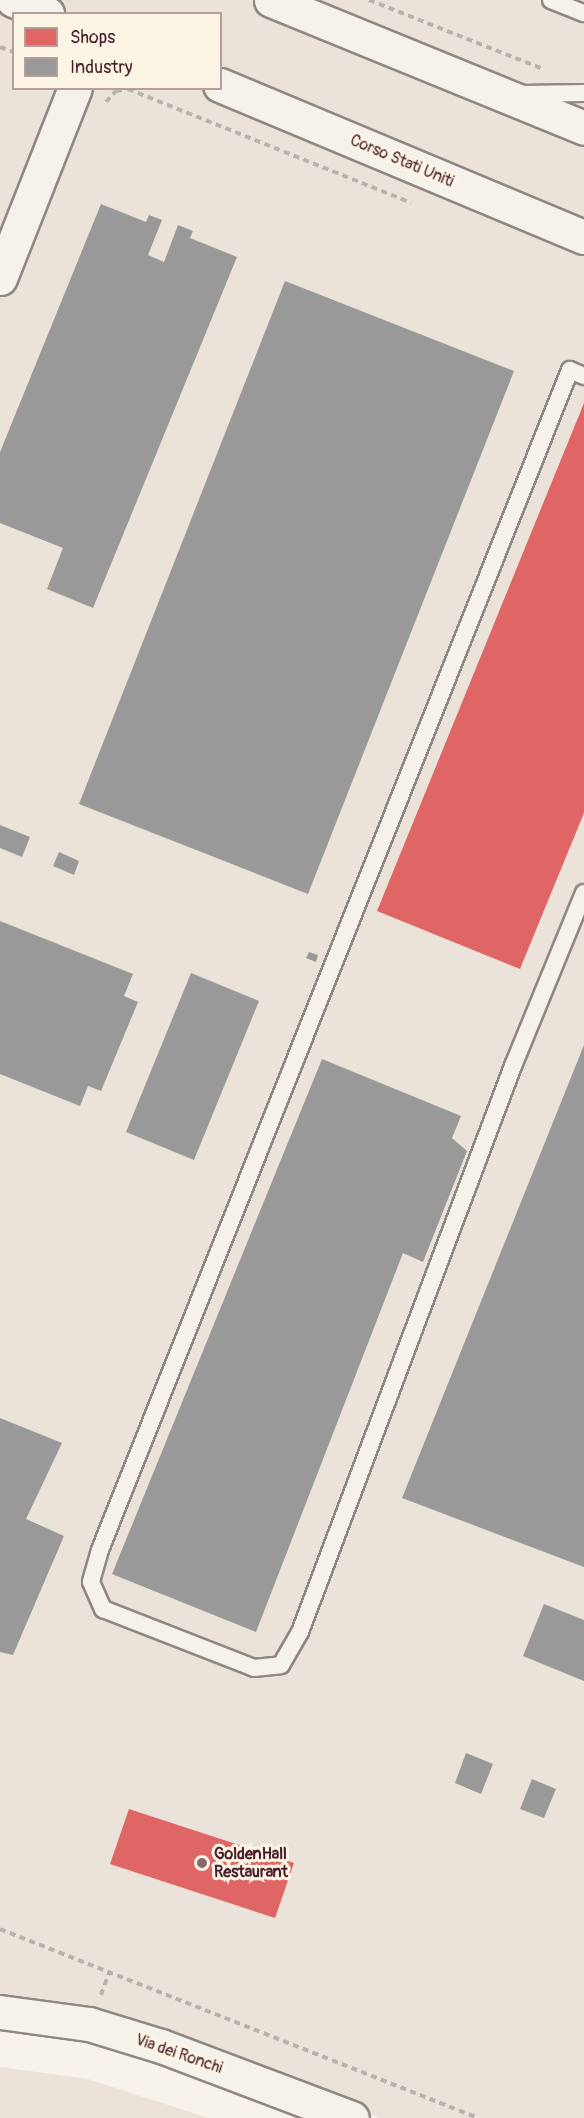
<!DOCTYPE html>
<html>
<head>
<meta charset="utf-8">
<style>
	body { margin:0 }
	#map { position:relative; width:584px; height:2118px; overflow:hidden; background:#f7f3ea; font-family:Pangolin,sans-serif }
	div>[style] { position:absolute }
	.built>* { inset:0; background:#ebe3d9 }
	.green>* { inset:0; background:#ebe2d8 }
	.shops>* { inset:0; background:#e06666 }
	.industry>* { inset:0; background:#999 }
	.path>* { height:4px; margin-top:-2px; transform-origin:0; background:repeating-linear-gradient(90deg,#b8b1ae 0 6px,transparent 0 10.5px) }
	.roads { filter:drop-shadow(2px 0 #908684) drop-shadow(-2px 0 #908684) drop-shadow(0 2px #908684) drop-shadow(0 -2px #908684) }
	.service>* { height:16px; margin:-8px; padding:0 8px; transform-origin:8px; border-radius:8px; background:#f5f2ec }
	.minor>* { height:33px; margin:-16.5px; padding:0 16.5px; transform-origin:16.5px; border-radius:16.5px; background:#f5f2ec }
	.tertiary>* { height:33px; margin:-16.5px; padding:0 16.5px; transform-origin:16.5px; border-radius:16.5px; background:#f5f2ec }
	.primary>* { height:33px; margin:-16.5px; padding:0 16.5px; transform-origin:16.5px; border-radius:16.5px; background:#f5f2ec }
	.dots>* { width:16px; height:16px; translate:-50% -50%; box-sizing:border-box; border:3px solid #fcf5e5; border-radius:50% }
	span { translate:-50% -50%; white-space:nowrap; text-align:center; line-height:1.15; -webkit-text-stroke:6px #fcf5e5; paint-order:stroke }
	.street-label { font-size:16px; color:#4a1f2b }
	.poi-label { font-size:16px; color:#4a1f2b; font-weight:700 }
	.left { translate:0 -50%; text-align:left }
	.legend { position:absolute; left:12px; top:12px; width:210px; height:78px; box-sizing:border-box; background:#fcf5e5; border:2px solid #b59f9b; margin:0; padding:8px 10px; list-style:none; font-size:18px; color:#4a1f2b }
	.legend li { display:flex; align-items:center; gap:12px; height:30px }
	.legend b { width:30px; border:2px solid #b59f9b }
</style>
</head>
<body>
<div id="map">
	<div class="built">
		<i style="clip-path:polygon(evenodd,0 0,584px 0,584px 2118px,379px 2118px,96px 2010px,0 1994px,0 0,14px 14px,220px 14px,220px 88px,14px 88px,14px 14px)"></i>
	</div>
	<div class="green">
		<i style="clip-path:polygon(0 2067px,88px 2079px,208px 2118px,0 2118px)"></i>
	</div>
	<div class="shops">
		<i style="clip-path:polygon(584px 403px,584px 813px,520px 969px,377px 911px)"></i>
		<i style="clip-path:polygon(129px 1809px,294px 1863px,275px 1918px,110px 1864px)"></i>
	</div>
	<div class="industry">
		<i style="clip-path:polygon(101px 204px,146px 222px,149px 215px,162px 220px,148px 255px,164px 262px,178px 225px,193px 231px,190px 238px,237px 257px,93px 608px,47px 589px,63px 548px,0 523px,0 452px)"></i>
		<i style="clip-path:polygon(285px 281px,514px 371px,308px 894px,79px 804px)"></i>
		<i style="clip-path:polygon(0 825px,30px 837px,22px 857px,0 848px)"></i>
		<i style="clip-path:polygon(59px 852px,79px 861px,74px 875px,53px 866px)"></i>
		<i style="clip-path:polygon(0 921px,133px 974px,124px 996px,138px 1002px,101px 1091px,88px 1086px,80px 1106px,0 1074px)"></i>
		<i style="clip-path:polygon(309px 952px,318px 955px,316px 962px,306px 958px)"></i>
		<i style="clip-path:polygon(191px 973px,259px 1001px,194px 1160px,126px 1132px)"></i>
		<i style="clip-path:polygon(584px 1045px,584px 1567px,402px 1498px)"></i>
		<i style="clip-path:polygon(322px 1059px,461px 1116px,452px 1138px,467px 1151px,423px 1262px,403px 1253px,256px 1632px,112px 1574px)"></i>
		<i style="clip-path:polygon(0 1418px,62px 1443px,26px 1519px,64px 1536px,13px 1655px,0 1652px)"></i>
		<i style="clip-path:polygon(544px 1604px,584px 1620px,584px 1681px,523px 1656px)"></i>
		<i style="clip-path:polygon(466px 1753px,493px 1764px,481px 1794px,455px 1783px)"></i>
		<i style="clip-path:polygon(532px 1779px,556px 1789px,544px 1818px,520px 1809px)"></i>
	</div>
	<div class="path">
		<i style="left:369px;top:0;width:185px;rotate:21.6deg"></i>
		<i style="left:0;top:47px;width:15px;rotate:20deg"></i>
		<i style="left:106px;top:102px;width:15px;rotate:-48deg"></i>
		<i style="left:116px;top:91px;width:12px;rotate:-9deg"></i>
		<i style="left:128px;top:89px;width:305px;rotate:21.9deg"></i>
		<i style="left:0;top:1929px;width:514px;rotate:21.57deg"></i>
		<i style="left:101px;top:1995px;width:23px;rotate:-70deg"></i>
	</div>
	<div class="roads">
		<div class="service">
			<i style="left:551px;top:0;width:35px;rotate:22deg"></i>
			<i style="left:522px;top:94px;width:62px;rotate:-0.9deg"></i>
			<i style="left:584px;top:376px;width:15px;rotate:-157deg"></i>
			<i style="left:570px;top:370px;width:1270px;rotate:111.72deg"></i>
			<i style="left:100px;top:1550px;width:33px;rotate:106deg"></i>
			<i style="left:91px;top:1582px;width:30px;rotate:66deg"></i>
			<i style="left:103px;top:1609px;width:162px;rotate:21.3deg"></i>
			<i style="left:254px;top:1668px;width:27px;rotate:-6deg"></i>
			<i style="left:281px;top:1665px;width:38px;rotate:-60deg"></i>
			<i style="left:300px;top:1632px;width:605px;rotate:-69.38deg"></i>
			<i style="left:513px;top:1066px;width:187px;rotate:-67.7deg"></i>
		</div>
		<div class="minor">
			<i style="left:0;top:278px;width:204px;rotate:-68.5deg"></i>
		</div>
		<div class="tertiary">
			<i style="left:0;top:2012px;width:90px;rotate:7.7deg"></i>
			<i style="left:89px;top:2024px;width:75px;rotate:17deg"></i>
			<i style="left:161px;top:2046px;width:204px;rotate:20.7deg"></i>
		</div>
		<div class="primary">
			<i style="left:13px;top:0;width:37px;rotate:22deg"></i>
			<i style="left:271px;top:0;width:338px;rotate:22.2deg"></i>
			<i style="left:220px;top:85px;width:394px;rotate:22.7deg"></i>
		</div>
	</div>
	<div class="dots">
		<i style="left:202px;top:1863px;background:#87696e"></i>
	</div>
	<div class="street-label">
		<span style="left:402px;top:161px;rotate:23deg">Corso Stati Uniti</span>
		<span style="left:179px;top:2054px;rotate:19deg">Via dei Ronchi</span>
	</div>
	<div class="poi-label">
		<span class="left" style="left:214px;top:1863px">GoldenHall<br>Restaurant</span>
	</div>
	<ul class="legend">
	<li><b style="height:16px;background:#e06666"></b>Shops</li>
	<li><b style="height:16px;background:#999"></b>Industry</li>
	</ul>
</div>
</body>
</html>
